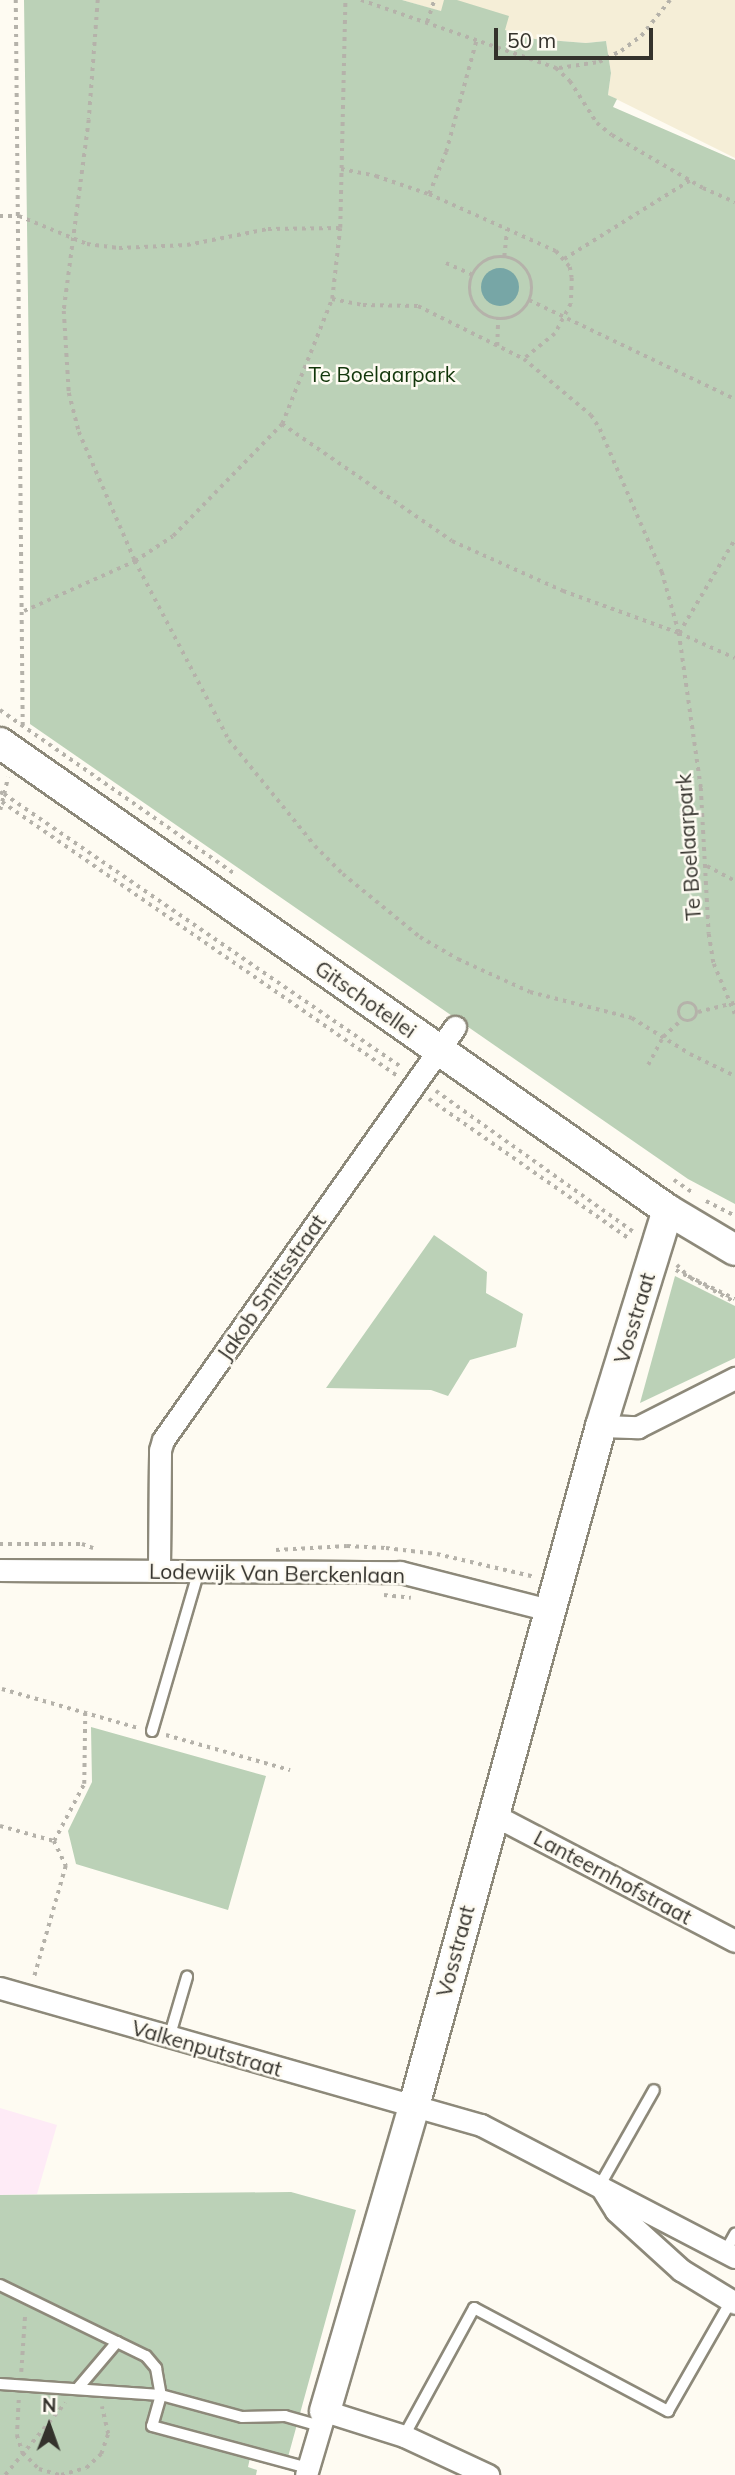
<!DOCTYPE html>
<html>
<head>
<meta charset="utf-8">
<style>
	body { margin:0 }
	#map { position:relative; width:735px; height:2475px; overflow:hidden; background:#fefbf2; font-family:Mulish,sans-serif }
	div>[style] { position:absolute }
	.built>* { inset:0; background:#f5eed7 }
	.industrial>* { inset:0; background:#feebf6 }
	.green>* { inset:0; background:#bbd1b7 }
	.water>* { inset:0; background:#77a6a6 }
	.round { border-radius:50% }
	.path>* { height:3.5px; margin-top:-1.75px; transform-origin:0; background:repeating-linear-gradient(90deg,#b5b2aa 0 3.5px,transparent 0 8.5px) }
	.path>.ring { margin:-1.75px; padding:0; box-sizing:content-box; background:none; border:3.5px solid #b5b2aa; border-radius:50% }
	.roads { filter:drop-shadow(2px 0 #8d897a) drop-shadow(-2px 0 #8d897a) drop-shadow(0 2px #8d897a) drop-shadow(0 -2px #8d897a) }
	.lane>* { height:10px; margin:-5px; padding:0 5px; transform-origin:5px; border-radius:5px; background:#fff }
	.street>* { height:21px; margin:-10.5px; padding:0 10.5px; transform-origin:10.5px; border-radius:10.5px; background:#fff }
	.secondary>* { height:30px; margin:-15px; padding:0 15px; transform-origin:15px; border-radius:15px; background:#fff }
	span { translate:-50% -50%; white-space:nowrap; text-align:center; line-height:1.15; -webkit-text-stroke:5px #fefbf2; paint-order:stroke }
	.park-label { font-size:21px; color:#12360b }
	.street-label { font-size:21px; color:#34322c }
	.north { position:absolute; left:14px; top:2391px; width:70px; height:70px; -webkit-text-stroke:5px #fefbf2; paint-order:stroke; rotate:1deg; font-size:19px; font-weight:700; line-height:28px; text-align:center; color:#34322c }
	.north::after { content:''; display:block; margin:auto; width:24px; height:32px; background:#34322c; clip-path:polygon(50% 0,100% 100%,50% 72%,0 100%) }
	.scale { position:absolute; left:494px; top:28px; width:159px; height:32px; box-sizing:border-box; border:4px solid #34322c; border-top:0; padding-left:9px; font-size:21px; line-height:24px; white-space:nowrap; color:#34322c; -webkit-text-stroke:5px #fefbf2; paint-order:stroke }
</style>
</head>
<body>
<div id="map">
	<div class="built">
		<i style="clip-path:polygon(402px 0,735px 0,735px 158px,608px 95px,611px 73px,606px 41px,586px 43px,535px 39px)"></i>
	</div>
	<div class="industrial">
		<i style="clip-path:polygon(0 2108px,57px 2125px,37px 2194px,0 2195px)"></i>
	</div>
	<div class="green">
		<i style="clip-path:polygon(24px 0,402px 0,441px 11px,444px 0,457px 0,509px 16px,505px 30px,535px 39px,586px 43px,606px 41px,611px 73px,608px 95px,617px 99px,613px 107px,735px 160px,735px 1204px,688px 1179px,30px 724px,30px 447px)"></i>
		<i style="clip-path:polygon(434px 1235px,487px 1272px,486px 1293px,523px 1314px,516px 1347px,470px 1360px,448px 1396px,431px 1390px,326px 1388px)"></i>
		<i style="clip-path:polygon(675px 1276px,735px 1306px,735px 1358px,640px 1403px)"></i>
		<i style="clip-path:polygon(91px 1727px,266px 1776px,228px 1910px,76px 1864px,68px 1831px,92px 1782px)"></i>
		<i style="clip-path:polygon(291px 2192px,356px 2210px,285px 2468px,250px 2458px,248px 2467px,257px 2470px,256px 2475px,0 2475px,0 2195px)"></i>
	</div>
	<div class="water">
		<i class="round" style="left:481px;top:268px;width:38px;height:38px"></i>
	</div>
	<div class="path">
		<i style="left:16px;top:0;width:726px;rotate:89.45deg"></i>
		<i style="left:98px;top:0;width:120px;rotate:94.3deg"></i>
		<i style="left:89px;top:120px;width:193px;rotate:97.5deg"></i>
		<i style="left:64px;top:311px;width:82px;rotate:86.5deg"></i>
		<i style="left:69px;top:393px;width:40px;rotate:75.6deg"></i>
		<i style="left:79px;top:432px;width:141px;rotate:66.5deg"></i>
		<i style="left:135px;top:561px;width:202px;rotate:62.3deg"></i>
		<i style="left:229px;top:740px;width:136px;rotate:50.9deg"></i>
		<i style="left:315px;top:846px;width:40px;rotate:45deg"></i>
		<i style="left:343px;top:874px;width:99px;rotate:39.3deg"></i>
		<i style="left:420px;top:937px;width:44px;rotate:30.1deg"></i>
		<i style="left:458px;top:959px;width:79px;rotate:24.6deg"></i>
		<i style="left:530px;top:992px;width:105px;rotate:14.3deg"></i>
		<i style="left:632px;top:1018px;width:68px;rotate:31.8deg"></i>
		<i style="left:690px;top:1054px;width:50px;rotate:26.1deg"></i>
		<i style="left:361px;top:0;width:207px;rotate:19.2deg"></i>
		<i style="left:556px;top:68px;width:19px;rotate:43deg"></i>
		<i style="left:570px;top:81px;width:50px;rotate:57.3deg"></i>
		<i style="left:597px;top:123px;width:19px;rotate:39deg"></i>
		<i style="left:612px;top:135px;width:105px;rotate:30.2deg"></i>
		<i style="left:703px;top:188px;width:35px;rotate:24deg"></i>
		<i style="left:427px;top:22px;width:23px;rotate:-72deg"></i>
		<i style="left:559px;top:68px;width:40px;rotate:-8.5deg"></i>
		<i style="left:599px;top:62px;width:25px;rotate:-27deg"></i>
		<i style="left:621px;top:51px;width:25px;rotate:-37deg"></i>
		<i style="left:641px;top:36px;width:46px;rotate:-51.1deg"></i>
		<i style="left:341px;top:169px;width:36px;rotate:11deg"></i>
		<i style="left:376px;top:176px;width:56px;rotate:18.8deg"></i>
		<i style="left:429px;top:194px;width:139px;rotate:24.2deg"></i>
		<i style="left:556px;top:251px;width:21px;rotate:49deg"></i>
		<i style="left:570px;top:267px;width:11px;rotate:80deg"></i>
		<i style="left:572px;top:278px;width:26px;rotate:92deg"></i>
		<i style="left:571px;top:304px;width:34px;rotate:118deg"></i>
		<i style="left:555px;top:334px;width:40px;rotate:141deg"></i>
		<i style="left:429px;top:194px;width:45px;rotate:-68deg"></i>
		<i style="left:446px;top:152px;width:118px;rotate:-74.8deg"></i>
		<i style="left:0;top:216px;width:19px"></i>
		<i style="left:19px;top:216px;width:74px;rotate:22.4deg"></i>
		<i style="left:87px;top:244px;width:32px;rotate:7deg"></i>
		<i style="left:119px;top:248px;width:68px;rotate:-2.5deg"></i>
		<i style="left:187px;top:245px;width:83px;rotate:-11.2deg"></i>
		<i style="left:268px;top:229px;width:72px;rotate:-0.8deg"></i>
		<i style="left:504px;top:257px;width:28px;rotate:-84deg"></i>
		<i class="ring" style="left:470px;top:257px;width:58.5px;height:58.5px"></i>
		<i style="left:564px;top:259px;width:151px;rotate:-32deg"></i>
		<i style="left:446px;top:263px;width:30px;rotate:24deg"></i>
		<i style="left:332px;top:299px;width:32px;rotate:11deg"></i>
		<i style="left:363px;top:305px;width:55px;rotate:1deg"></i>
		<i style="left:418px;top:306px;width:119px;rotate:26.6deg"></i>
		<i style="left:524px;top:359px;width:87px;rotate:39.9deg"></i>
		<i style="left:591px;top:415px;width:17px;rotate:57deg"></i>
		<i style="left:600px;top:429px;width:156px;rotate:66.6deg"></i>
		<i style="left:662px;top:572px;width:63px;rotate:74.4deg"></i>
		<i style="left:679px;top:633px;width:157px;rotate:81.9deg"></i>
		<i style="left:701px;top:788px;width:146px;rotate:86.9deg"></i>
		<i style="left:709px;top:934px;width:30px;rotate:81deg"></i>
		<i style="left:714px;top:964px;width:54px;rotate:67.2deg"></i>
		<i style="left:529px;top:300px;width:229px;rotate:25.7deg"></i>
		<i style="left:497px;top:346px;width:28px;rotate:-88deg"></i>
		<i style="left:282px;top:424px;width:206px;rotate:34.5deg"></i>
		<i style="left:452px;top:541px;width:122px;rotate:24.2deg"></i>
		<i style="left:563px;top:591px;width:123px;rotate:19.9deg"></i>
		<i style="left:679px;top:633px;width:61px;rotate:24.1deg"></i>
		<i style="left:24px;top:611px;width:122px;rotate:-24.2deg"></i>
		<i style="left:135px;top:561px;width:45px;rotate:-33.3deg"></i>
		<i style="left:173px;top:536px;width:156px;rotate:-45.8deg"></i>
		<i style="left:282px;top:424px;width:135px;rotate:-68.2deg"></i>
		<i style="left:332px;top:299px;width:71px;rotate:-83.6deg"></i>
		<i style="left:340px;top:228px;width:228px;rotate:-88.7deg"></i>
		<i style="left:679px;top:633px;width:109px;rotate:-59.2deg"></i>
		<i style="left:0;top:710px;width:285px;rotate:34.9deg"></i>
		<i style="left:0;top:792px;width:4px;rotate:27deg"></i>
		<i style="left:4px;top:794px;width:17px;rotate:-77deg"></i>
		<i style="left:2px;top:802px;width:481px;rotate:34.7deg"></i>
		<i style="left:0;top:810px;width:16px;rotate:-76deg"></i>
		<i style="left:4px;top:794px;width:482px;rotate:34.5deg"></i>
		<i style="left:707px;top:866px;width:32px;rotate:28deg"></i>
		<i class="ring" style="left:679px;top:1003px;width:14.5px;height:14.5px"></i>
		<i style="left:698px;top:1012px;width:38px;rotate:-14deg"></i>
		<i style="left:648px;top:1065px;width:32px;rotate:-62deg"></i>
		<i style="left:663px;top:1037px;width:26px;rotate:-43deg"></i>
		<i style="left:436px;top:1091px;width:244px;rotate:35.5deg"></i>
		<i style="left:429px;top:1099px;width:243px;rotate:34.9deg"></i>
		<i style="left:674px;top:1180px;width:23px;rotate:34deg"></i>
		<i style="left:706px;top:1201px;width:33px;rotate:27deg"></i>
		<i style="left:677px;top:1265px;width:16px;rotate:45deg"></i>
		<i style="left:688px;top:1276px;width:52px;rotate:26.1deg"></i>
		<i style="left:676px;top:1270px;width:67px;rotate:28.5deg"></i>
		<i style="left:0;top:1544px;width:82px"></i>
		<i style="left:82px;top:1544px;width:12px;rotate:20deg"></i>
		<i style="left:276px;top:1550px;width:71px;rotate:-3.2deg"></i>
		<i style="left:347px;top:1546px;width:39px;rotate:3deg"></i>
		<i style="left:386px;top:1548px;width:51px;rotate:6.7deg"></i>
		<i style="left:437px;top:1554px;width:101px;rotate:13.2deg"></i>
		<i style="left:384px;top:1595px;width:27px;rotate:6deg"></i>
		<i style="left:2px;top:1689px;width:141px;rotate:16deg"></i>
		<i style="left:166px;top:1735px;width:129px;rotate:15.8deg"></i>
		<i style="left:0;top:1826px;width:56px;rotate:15.5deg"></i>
		<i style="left:54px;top:1841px;width:28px;rotate:64deg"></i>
		<i style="left:66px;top:1866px;width:116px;rotate:105.9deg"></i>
		<i style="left:54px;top:1841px;width:64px;rotate:-62.2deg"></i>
		<i style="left:84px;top:1784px;width:71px;rotate:-89.2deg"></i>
		<i style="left:21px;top:2372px;width:59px;rotate:-86.1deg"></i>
		<i style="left:19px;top:2400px;width:35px;rotate:93deg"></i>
		<i style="left:17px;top:2435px;width:19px;rotate:72deg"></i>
		<i style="left:23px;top:2453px;width:23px;rotate:45deg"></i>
		<i style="left:39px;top:2469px;width:22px;rotate:16deg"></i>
		<i style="left:5px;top:2475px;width:94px;rotate:-50.2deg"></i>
		<i style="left:61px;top:2475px;width:26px;rotate:-16deg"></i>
		<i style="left:86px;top:2468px;width:21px;rotate:-43deg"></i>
		<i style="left:101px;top:2454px;width:21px;rotate:-71deg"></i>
		<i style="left:108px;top:2434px;width:28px;rotate:-103deg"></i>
	</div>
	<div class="roads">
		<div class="lane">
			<i style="left:152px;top:1731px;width:168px;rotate:-73.7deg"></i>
			<i style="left:169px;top:2038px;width:64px;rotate:-73.6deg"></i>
			<i style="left:600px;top:2185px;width:109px;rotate:-60.4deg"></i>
			<i style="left:725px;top:2252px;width:21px;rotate:-61deg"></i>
			<i style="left:0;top:2285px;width:130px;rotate:26deg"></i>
			<i style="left:117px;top:2342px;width:60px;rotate:130.3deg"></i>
			<i style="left:117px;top:2342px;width:32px;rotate:26deg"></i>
			<i style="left:146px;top:2356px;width:16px;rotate:50deg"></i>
			<i style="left:156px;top:2368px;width:27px;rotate:80deg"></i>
			<i style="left:161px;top:2395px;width:32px;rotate:106deg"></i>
			<i style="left:152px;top:2426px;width:162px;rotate:15.1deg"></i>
			<i style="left:0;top:2384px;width:161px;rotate:3.9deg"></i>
			<i style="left:161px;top:2395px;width:84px;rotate:15.2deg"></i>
			<i style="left:242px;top:2417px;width:43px;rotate:-1.3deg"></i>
			<i style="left:285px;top:2416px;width:36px;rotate:16deg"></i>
			<i style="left:404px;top:2436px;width:146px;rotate:-61.3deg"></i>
			<i style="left:474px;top:2308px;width:220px;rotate:28deg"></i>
			<i style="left:668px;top:2411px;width:127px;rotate:-60.2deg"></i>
		</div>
		<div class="street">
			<i style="left:601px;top:1426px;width:37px;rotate:2deg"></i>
			<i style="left:638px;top:1427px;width:109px;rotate:-26.8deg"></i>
			<i style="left:159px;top:1569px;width:119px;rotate:-89.5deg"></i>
			<i style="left:160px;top:1450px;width:10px;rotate:-73deg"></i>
			<i style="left:163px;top:1440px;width:506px;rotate:-54.74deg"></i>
			<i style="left:0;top:1570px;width:400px;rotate:0.3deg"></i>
			<i style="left:400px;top:1572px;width:154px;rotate:14.3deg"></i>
			<i style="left:492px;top:1814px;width:274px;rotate:27.6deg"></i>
			<i style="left:0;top:1988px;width:500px;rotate:15.9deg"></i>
			<i style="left:481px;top:2125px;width:286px;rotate:27.5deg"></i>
			<i style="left:601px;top:2187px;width:28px;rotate:58deg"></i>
			<i style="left:616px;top:2211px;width:88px;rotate:42.2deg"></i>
			<i style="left:681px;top:2270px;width:63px;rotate:31.4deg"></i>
			<i style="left:306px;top:2475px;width:67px;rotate:-73.5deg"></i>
			<i style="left:325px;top:2411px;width:83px;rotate:17.6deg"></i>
			<i style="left:404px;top:2436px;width:93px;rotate:24.9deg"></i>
		</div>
		<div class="secondary">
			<i style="left:0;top:743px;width:815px;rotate:34.96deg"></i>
			<i style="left:668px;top:1210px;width:78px;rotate:30.8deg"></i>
			<i style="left:325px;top:2411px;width:318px;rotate:-73.7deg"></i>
			<i style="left:414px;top:2106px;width:705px;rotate:-74.62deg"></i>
			<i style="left:601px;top:1426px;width:226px;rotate:-72.8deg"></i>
		</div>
	</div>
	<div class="park-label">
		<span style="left:382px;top:374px">Te Boelaarpark</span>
	</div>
	<div class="street-label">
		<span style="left:688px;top:847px;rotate:-94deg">Te Boelaarpark</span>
		<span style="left:366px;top:999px;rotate:35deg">Gitschotellei</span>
		<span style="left:271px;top:1287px;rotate:-55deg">Jakob Smitsstraat</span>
		<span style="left:634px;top:1318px;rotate:-73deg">Vosstraat</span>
		<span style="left:277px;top:1573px;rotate:1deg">Lodewijk Van Berckenlaan</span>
		<span style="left:613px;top:1877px;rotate:28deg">Lanteernhofstraat</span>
		<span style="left:455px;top:1951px;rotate:-75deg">Vosstraat</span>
		<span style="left:207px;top:2048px;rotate:16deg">Valkenputstraat</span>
	</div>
	<div class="north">N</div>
	<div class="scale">50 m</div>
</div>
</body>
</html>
